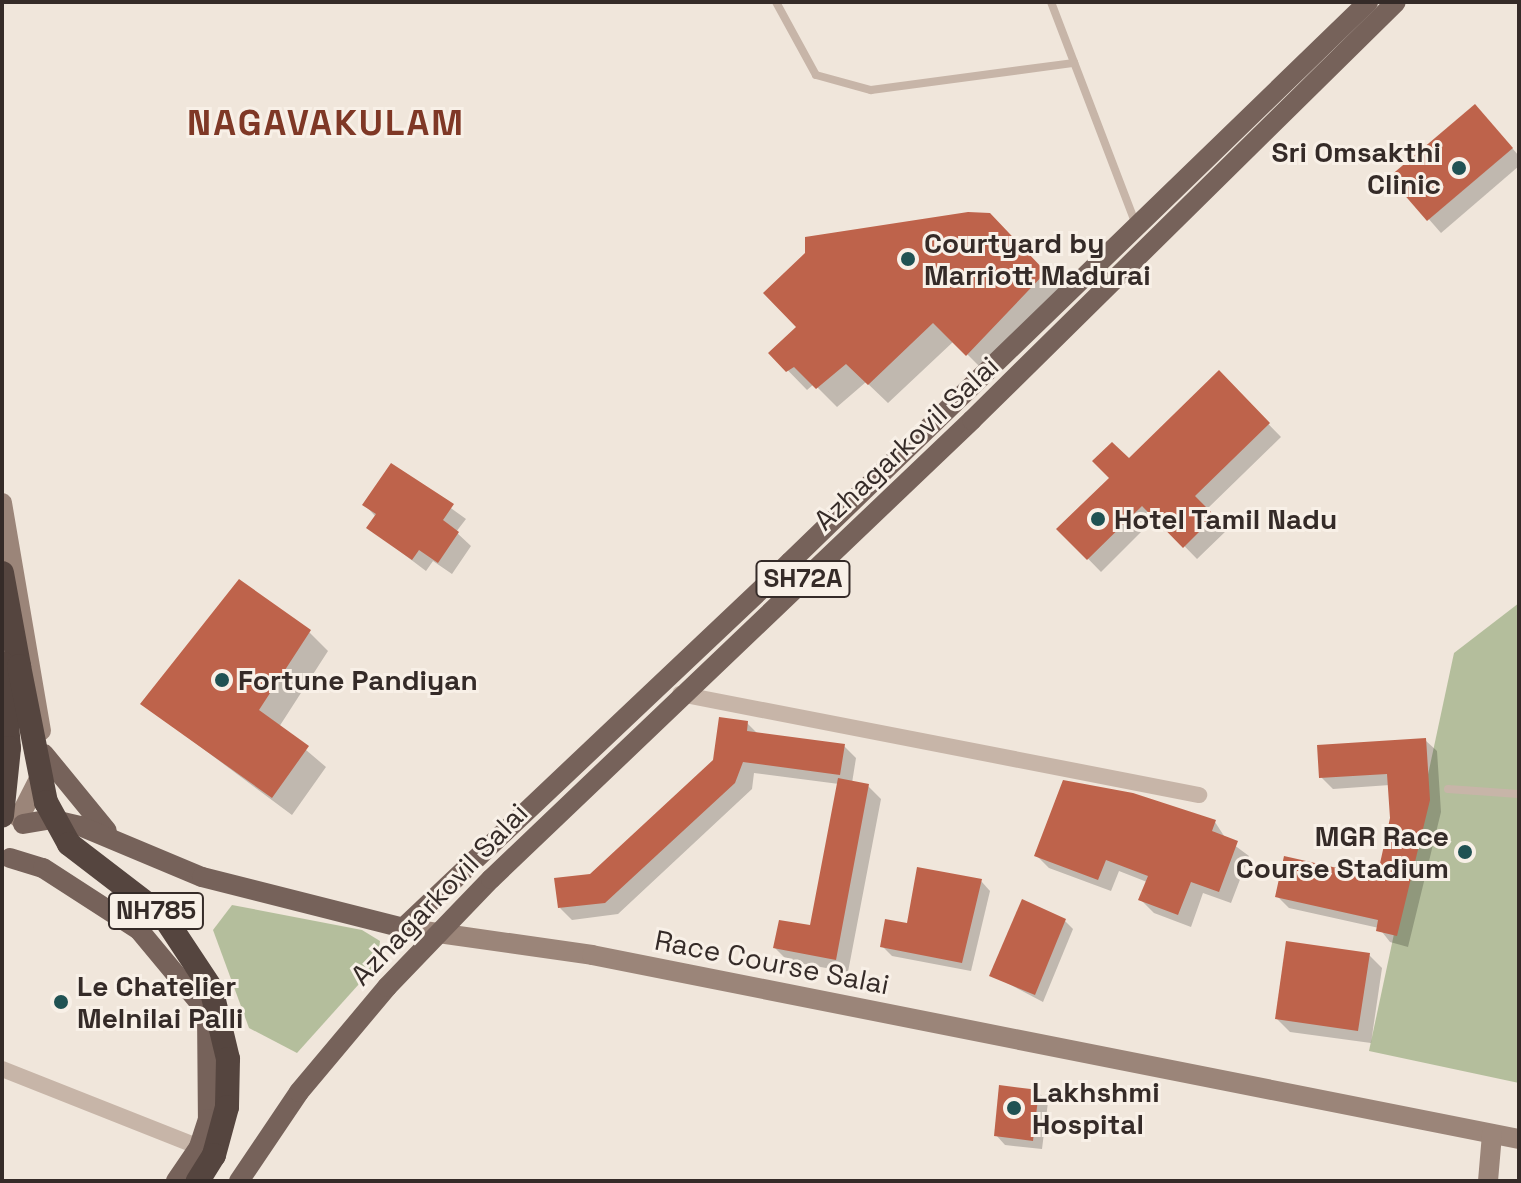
<!DOCTYPE html>
<html>
<head>
<meta charset="utf-8">
<style>
	body { margin:0 }
	#map { position:relative; width:1521px; height:1183px; overflow:hidden; background:#f0e6db; font-family:"Space Grotesk",sans-serif }
	div>[style] { position:absolute }
	.green>* { inset:0; background:#b4be9c }
	.shadow>* { inset:0; background:#0003 }
	.building>* { inset:0; background:#be634b }
	.lane>* { height:8px; margin:-4px; padding:0 4px; transform-origin:4px; border-radius:4px; background:#c7b5a8 }
	.street>* { height:16px; margin:-8px; padding:0 8px; transform-origin:8px; border-radius:8px; background:#c7b5a8 }
	.secondary>* { height:20px; margin:-10px; padding:0 10px; transform-origin:10px; border-radius:10px; background:#9b8579 }
	.primary>* { height:20px; margin:-10px; padding:0 10px; transform-origin:10px; border-radius:10px; background:#76625a }
	.highway>* { height:24px; margin:-12px; padding:0 12px; transform-origin:12px; border-radius:12px; background:#55453f }
	.highway-bridge>* { height:24px; margin:-12px; padding:0 12px; transform-origin:12px; border-radius:12px; background:#55453f }
	.dots>* { width:22px; height:22px; translate:-50% -50%; box-sizing:border-box; border:4px solid #f8f0e7; border-radius:50% }
	span { translate:-50% -50%; white-space:nowrap; text-align:center; line-height:1.15; -webkit-text-stroke:6px #f8f0e7; paint-order:stroke }
	.shield-label span { padding:2px 6px; background:#f8f0e7; border:2px solid; border-radius:6px; -webkit-text-stroke-width:0 }
	.shield-label { font-size:26px; color:#352b28; font-weight:700 }
	.poi-label { font-size:28px; color:#352b28; font-weight:700 }
	.right { translate:-100% -50%; text-align:right }
	.left { translate:0 -50%; text-align:left }
	.street-label { font-size:28px; color:#352b28 }
	.district-label { font-size:36px; color:#7f3826; font-weight:700; letter-spacing:2px }
	.frame { position:absolute; inset:0; border:4px solid #352b28; pointer-events:none }
</style>
</head>
<body>
<div id="map">
	<div class="green">
		<i style="clip-path:polygon(1519px 603px,1519px 1083px,1369px 1051px,1454px 653px)"></i>
		<i style="clip-path:polygon(232px 905px,362px 930px,380px 941px,377px 964px,297px 1053px,249px 1028px,213px 930px)"></i>
	</div>
	<div class="shadow">
		<i style="clip-path:polygon(1487px 119px,1519px 156px,1519px 166px,1441px 233px,1392px 177px)"></i>
		<i style="clip-path:polygon(1009px 234px,1064px 292px,986px 373px,954px 341px,888px 403px,866px 382px,837px 407px,814px 384px,807px 390px,771px 353px)"></i>
		<i style="clip-path:polygon(1219px 373px,1281px 437px,1206px 510px,1227px 530px,1197px 559px,1156px 517px,1101px 572px,1059px 529px)"></i>
		<i style="clip-path:polygon(391px 465px,466px 519px,456px 532px,471px 546px,452px 574px,433px 561px,426px 571px,369px 528px,376px 517px,364px 504px)"></i>
		<i style="clip-path:polygon(309px 632px,328px 651px,279px 727px,326px 767px,292px 815px,143px 704px)"></i>
		<i style="clip-path:polygon(747px 723px,758px 734px,844px 746px,856px 758px,852px 783px,868px 786px,881px 799px,848px 972px,788px 961px,775px 948px,811px 928px,839px 784px,754px 773px,752px 789px,618px 914px,572px 920px,560px 908px,715px 761px)"></i>
		<i style="clip-path:polygon(1425px 740px,1437px 751px,1441px 812px,1408px 947px,1390px 942px,1379px 928px,1289px 908px,1277px 896px,1378px 879px,1392px 818px,1390px 785px,1333px 789px,1321px 777px)"></i>
		<i style="clip-path:polygon(1215px 822px,1226px 839px,1249px 856px,1231px 903px,1203px 893px,1191px 927px,1154px 913px,1141px 900px,1147px 882px,1119px 871px,1111px 891px,1049px 868px,1037px 856px)"></i>
		<i style="clip-path:polygon(981px 881px,990px 891px,971px 971px,892px 956px,882px 946px)"></i>
		<i style="clip-path:polygon(1065px 921px,1073px 929px,1043px 1002px,992px 975px)"></i>
		<i style="clip-path:polygon(1369px 955px,1382px 968px,1371px 1043px,1290px 1032px,1277px 1019px)"></i>
		<i style="clip-path:polygon(1038px 1092px,1048px 1102px,1042px 1149px,1005px 1145px,996px 1135px)"></i>
	</div>
	<div class="building">
		<i style="clip-path:polygon(1475px 104px,1513px 148px,1427px 221px,1389px 177px)"></i>
		<i style="clip-path:polygon(968px 212px,990px 213px,1046px 272px,966px 356px,933px 323px,868px 385px,846px 364px,816px 389px,794px 367px,786px 372px,768px 353px,796px 327px,763px 293px,805px 253px,805px 237px)"></i>
		<i style="clip-path:polygon(1219px 370px,1270px 423px,1195px 496px,1215px 516px,1183px 548px,1142px 506px,1087px 560px,1056px 529px,1109px 478px,1092px 461px,1112px 442px,1129px 458px)"></i>
		<i style="clip-path:polygon(391px 463px,454px 504px,443px 520px,459px 532px,438px 563px,419px 550px,412px 560px,366px 528px,376px 514px,362px 505px)"></i>
		<i style="clip-path:polygon(239px 579px,311px 630px,259px 710px,309px 746px,272px 798px,140px 704px)"></i>
		<i style="clip-path:polygon(719px 717px,748px 721px,747px 731px,845px 744px,840px 775px,743px 762px,735px 783px,605px 903px,558px 908px,554px 878px,590px 874px,713px 760px)"></i>
		<i style="clip-path:polygon(1426px 738px,1430px 800px,1397px 936px,1376px 931px,1378px 920px,1275px 897px,1284px 856px,1377px 877px,1390px 818px,1387px 774px,1319px 778px,1317px 745px)"></i>
		<i style="clip-path:polygon(838px 778px,869px 784px,836px 960px,773px 948px,779px 920px,810px 925px)"></i>
		<i style="clip-path:polygon(1063px 780px,1133px 793px,1216px 820px,1212px 831px,1238px 841px,1219px 892px,1191px 882px,1178px 915px,1138px 900px,1148px 876px,1106px 860px,1098px 880px,1034px 856px)"></i>
		<i style="clip-path:polygon(917px 867px,982px 879px,962px 963px,880px 947px,885px 919px,907px 923px)"></i>
		<i style="clip-path:polygon(1022px 899px,1066px 919px,1035px 995px,989px 976px)"></i>
		<i style="clip-path:polygon(1286px 941px,1370px 953px,1358px 1031px,1275px 1019px)"></i>
		<i style="clip-path:polygon(999px 1085px,1039px 1090px,1033px 1141px,994px 1136px)"></i>
	</div>
	<div class="lane">
		<i style="left:776px;top:2px;width:83px;rotate:61.3deg"></i>
		<i style="left:816px;top:75px;width:57px;rotate:15.3deg"></i>
		<i style="left:871px;top:90px;width:205px;rotate:-7.6deg"></i>
		<i style="left:1051px;top:2px;width:239px;rotate:69.1deg"></i>
		<i style="left:1448px;top:789px;width:71px;rotate:4deg"></i>
	</div>
	<div class="street">
		<i style="left:680px;top:694px;width:529px;rotate:11.01deg"></i>
		<i style="left:2px;top:1069px;width:212px;rotate:21.6deg"></i>
	</div>
	<div class="secondary">
		<i style="left:2px;top:503px;width:231px;rotate:80.3deg"></i>
		<i style="left:19px;top:818px;width:53px;rotate:-62.9deg"></i>
		<i style="left:403px;top:928px;width:191px;rotate:8.1deg"></i>
		<i style="left:592px;top:955px;width:945px;rotate:11.23deg"></i>
		<i style="left:1488px;top:1181px;width:47px;rotate:-85.1deg"></i>
	</div>
	<div class="primary">
		<i style="left:44px;top:754px;width:99px;rotate:50.7deg"></i>
		<i style="left:23px;top:824px;width:27px;rotate:-10deg"></i>
		<i style="left:50px;top:819px;width:31px;rotate:13deg"></i>
		<i style="left:80px;top:826px;width:132px;rotate:22.7deg"></i>
		<i style="left:202px;top:877px;width:207px;rotate:14.2deg"></i>
		<i style="left:10px;top:858px;width:34px;rotate:17deg"></i>
		<i style="left:43px;top:868px;width:114px;rotate:32.9deg"></i>
		<i style="left:139px;top:930px;width:107px;rotate:50.3deg"></i>
		<i style="left:207px;top:1012px;width:107px;rotate:89.5deg"></i>
		<i style="left:208px;top:1119px;width:29px;rotate:108deg"></i>
		<i style="left:199px;top:1147px;width:41px;rotate:124.1deg"></i>
		<i style="left:403px;top:928px;width:533px;rotate:-43.4deg"></i>
		<i style="left:790px;top:562px;width:805px;rotate:-44.09deg"></i>
		<i style="left:239px;top:1181px;width:107px;rotate:-56deg"></i>
		<i style="left:299px;top:1092px;width:137px;rotate:-50deg"></i>
		<i style="left:387px;top:987px;width:150px;rotate:-46.1deg"></i>
		<i style="left:491px;top:879px;width:665px;rotate:-43.66deg"></i>
		<i style="left:972px;top:420px;width:595px;rotate:-44.59deg"></i>
	</div>
	<div class="highway">
		<i style="left:2px;top:573px;width:95px;rotate:79.6deg"></i>
	</div>
	<div class="highway-bridge">
		<i style="left:2px;top:663px;width:85px;rotate:85.3deg"></i>
		<i style="left:9px;top:748px;width:68px;rotate:95.9deg"></i>
		<i style="left:19px;top:666px;width:139px;rotate:78.8deg"></i>
		<i style="left:46px;top:802px;width:48px;rotate:61.3deg"></i>
		<i style="left:69px;top:844px;width:120px;rotate:37.5deg"></i>
		<i style="left:164px;top:917px;width:85px;rotate:56.5deg"></i>
		<i style="left:211px;top:988px;width:73px;rotate:76.5deg"></i>
		<i style="left:228px;top:1059px;width:48px;rotate:91.2deg"></i>
		<i style="left:227px;top:1107px;width:50px;rotate:105.2deg"></i>
		<i style="left:214px;top:1155px;width:31px;rotate:122deg"></i>
	</div>
	<div class="dots">
		<i style="left:1459px;top:168px;background:#205253"></i>
		<i style="left:908px;top:259px;background:#205253"></i>
		<i style="left:1098px;top:519px;background:#205253"></i>
		<i style="left:222px;top:680px;background:#205253"></i>
		<i style="left:1465px;top:852px;background:#205253"></i>
		<i style="left:61px;top:1002px;background:#205253"></i>
		<i style="left:1014px;top:1108px;background:#205253"></i>
	</div>
	<div class="shield-label">
		<span style="left:803px;top:579px">SH72A</span>
		<span style="left:156px;top:911px">NH785</span>
	</div>
	<div class="poi-label">
		<span class="right" style="left:1441px;top:168px">Sri Omsakthi<br>Clinic</span>
		<span class="left" style="left:924px;top:259px">Courtyard by<br>Marriott Madurai</span>
		<span class="left" style="left:1114px;top:519px">Hotel Tamil Nadu</span>
		<span class="left" style="left:238px;top:680px">Fortune Pandiyan</span>
		<span class="right" style="left:1449px;top:852px">MGR Race<br>Course Stadium</span>
		<span class="left" style="left:77px;top:1002px">Le Chatelier<br>Melnilai Palli</span>
		<span class="left" style="left:1032px;top:1108px">Lakhshmi<br>Hospital</span>
	</div>
	<div class="street-label">
		<span style="left:906px;top:443px;rotate:-43deg">Azhagarkovil Salai</span>
		<span style="left:439px;top:894px;rotate:-46deg">Azhagarkovil Salai</span>
		<span style="left:772px;top:962px;rotate:11deg">Race Course Salai</span>
	</div>
	<div class="district-label">
		<span style="left:326px;top:124px">NAGAVAKULAM</span>
	</div>
	<div class="frame"></div>
</div>
</body>
</html>
